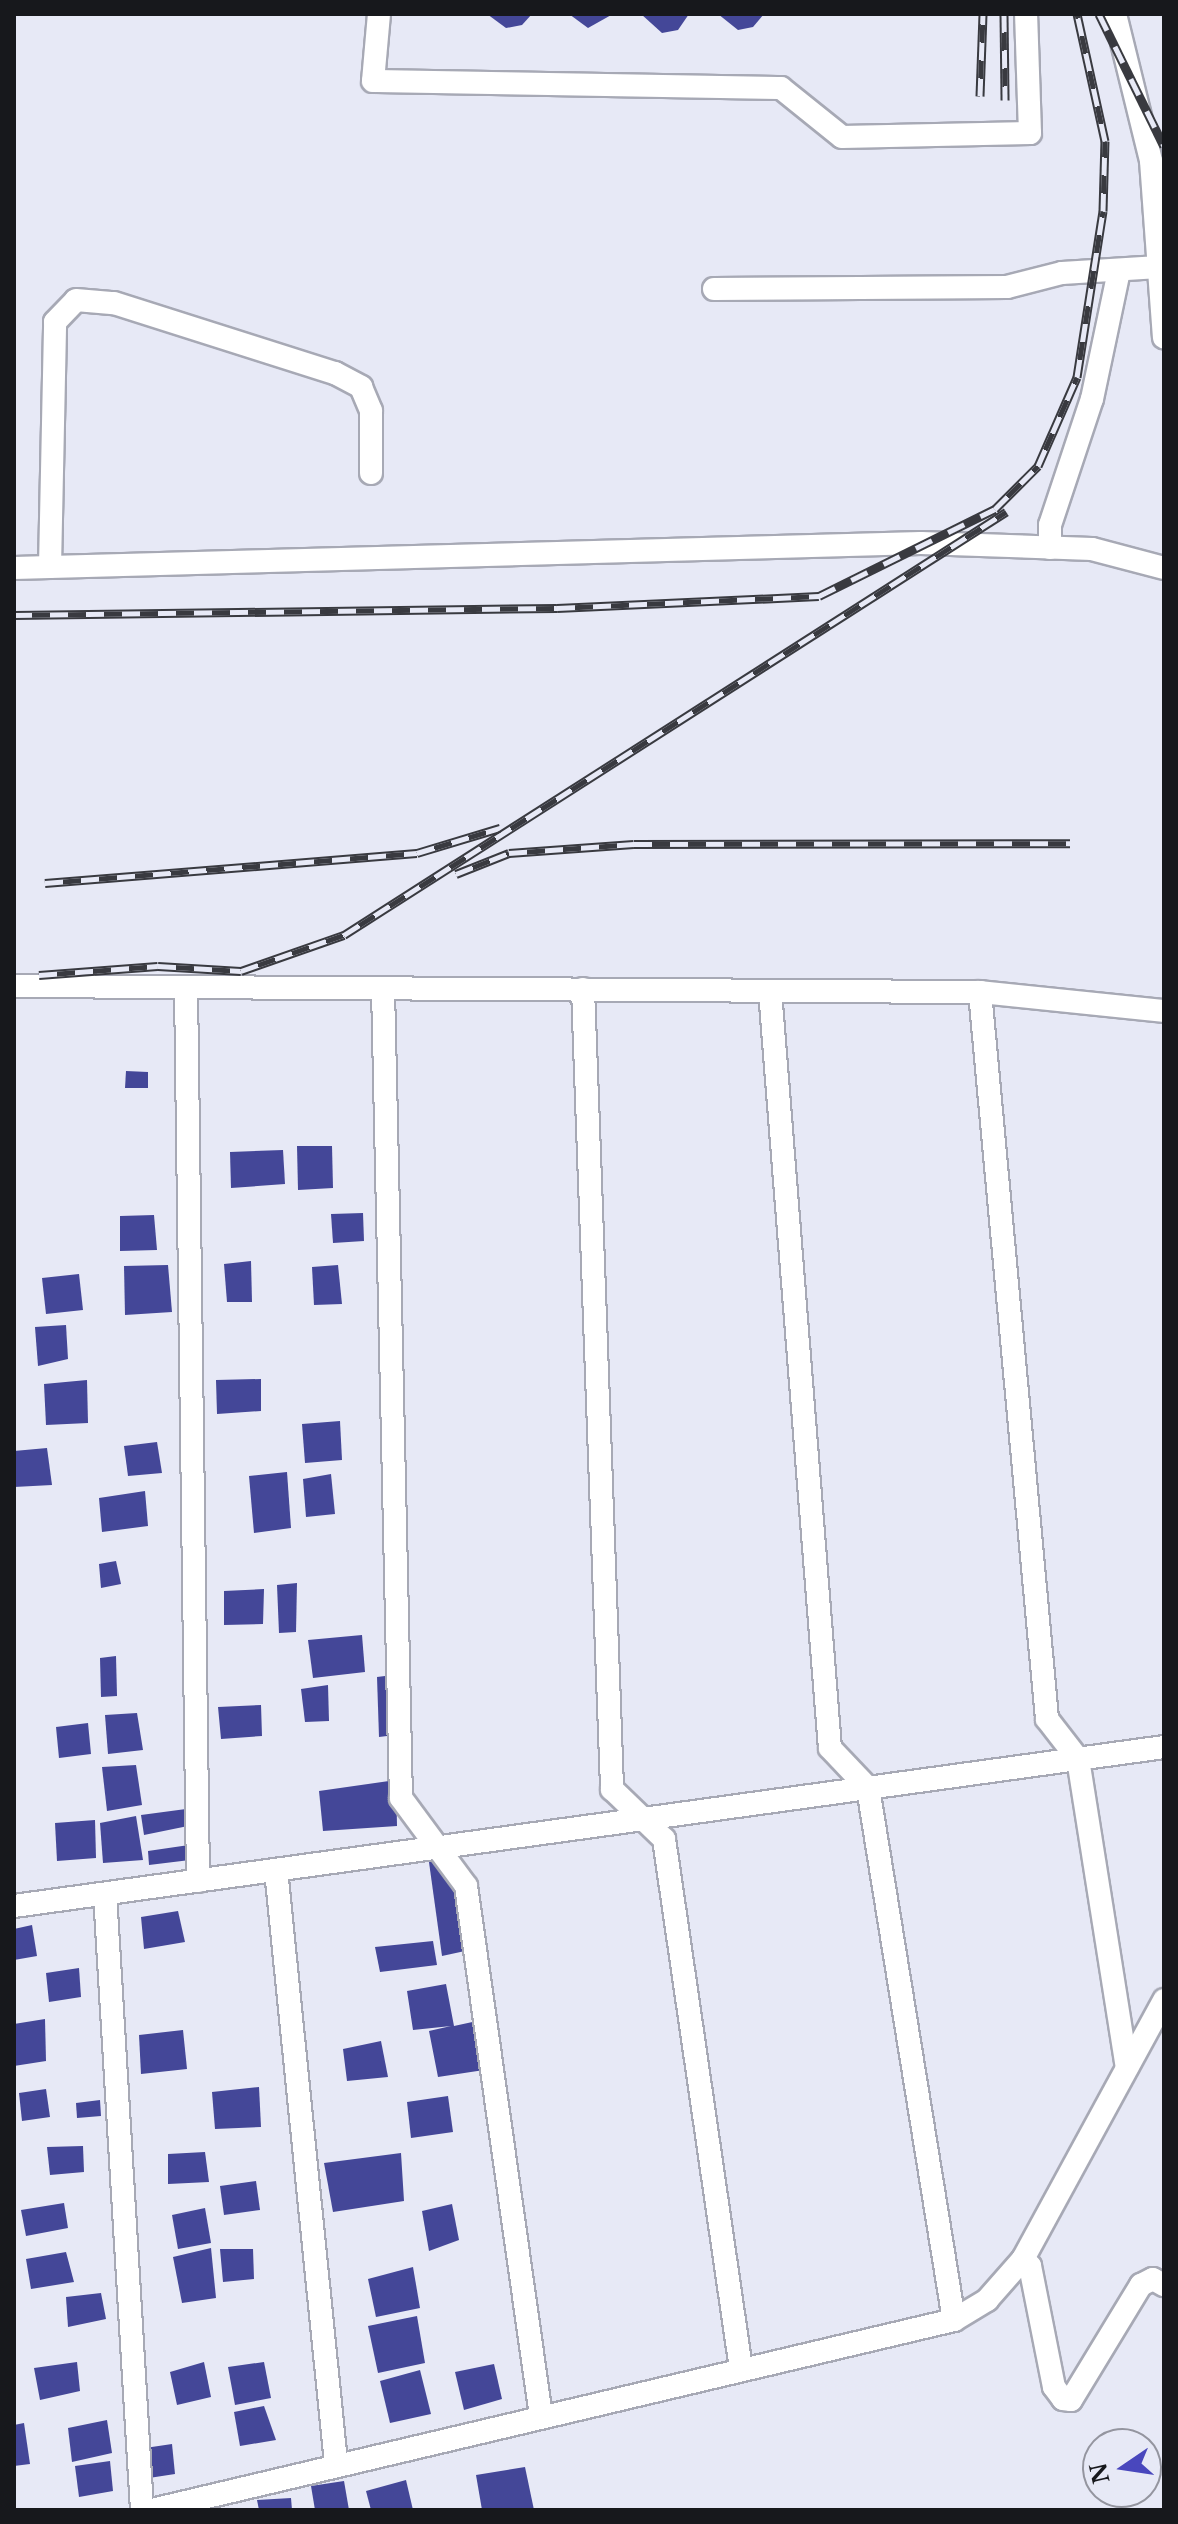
<!DOCTYPE html>
<html>
<head>
<meta charset="utf-8">
<style>
	body { margin:0 }
	#map { position:relative; width:1178px; height:2524px; overflow:hidden; background:#e7e9f6; font-family:"Libre Baskerville",serif }
	div>[style] { position:absolute }
	.building>* { inset:0; background:#444798 }
	.roads { filter:drop-shadow(2px 0 #a7a9b5) drop-shadow(-2px 0 #a7a9b5) drop-shadow(0 2px #a7a9b5) drop-shadow(0 -2px #a7a9b5) }
	.minor>* { height:22px; margin:-11px; padding:0 11px; transform-origin:11px; border-radius:11px; background:#fff }
	.rail>* { height:9px; margin-top:-4.5px; transform-origin:0; background:repeating-linear-gradient(90deg,#e7e9f6 0 18px,#393a40 0 36px); box-sizing:border-box; border-block:2px solid #393a40 }
	span { translate:-50% -50%; white-space:nowrap; text-align:center; line-height:1.15; -webkit-text-stroke:8px #e7e9f6; paint-order:stroke }
	.frame { position:absolute; inset:0; border:16px solid #17181c; pointer-events:none }
	.north { position:absolute; left:1082px; top:2428px; width:80px; height:80px; box-sizing:border-box; background:#e7e9f6; border:2px solid #94959f; border-radius:50%; rotate:257deg; font-size:22px; font-weight:700; line-height:32px; text-align:center; color:#17181c }
	.north::after { content:''; display:block; margin:auto; width:28px; height:36px; background:#4947bd; clip-path:polygon(50% 0,100% 100%,50% 72%,0 100%) }
</style>
</head>
<body>
<div id="map">
	<div class="building">
		<i style="clip-path:polygon(487px 14px,532px 14px,522px 25px,506px 28px)"></i>
		<i style="clip-path:polygon(569px 14px,613px 14px,588px 28px)"></i>
		<i style="clip-path:polygon(641px 14px,689px 14px,678px 30px,662px 33px)"></i>
		<i style="clip-path:polygon(718px 14px,764px 14px,753px 27px,738px 30px)"></i>
		<i style="clip-path:polygon(126px 1071px,148px 1072px,148px 1088px,125px 1088px)"></i>
		<i style="clip-path:polygon(297px 1146px,332px 1146px,333px 1188px,298px 1190px)"></i>
		<i style="clip-path:polygon(283px 1150px,285px 1184px,231px 1188px,230px 1152px)"></i>
		<i style="clip-path:polygon(363px 1213px,364px 1241px,333px 1243px,331px 1214px)"></i>
		<i style="clip-path:polygon(154px 1215px,157px 1250px,120px 1251px,120px 1216px)"></i>
		<i style="clip-path:polygon(251px 1261px,252px 1302px,227px 1302px,224px 1264px)"></i>
		<i style="clip-path:polygon(168px 1265px,172px 1312px,125px 1315px,124px 1266px)"></i>
		<i style="clip-path:polygon(338px 1265px,342px 1304px,314px 1305px,312px 1267px)"></i>
		<i style="clip-path:polygon(79px 1274px,83px 1310px,46px 1314px,42px 1278px)"></i>
		<i style="clip-path:polygon(66px 1325px,68px 1359px,38px 1366px,35px 1327px)"></i>
		<i style="clip-path:polygon(261px 1379px,261px 1411px,217px 1414px,216px 1380px)"></i>
		<i style="clip-path:polygon(87px 1380px,88px 1423px,46px 1425px,44px 1384px)"></i>
		<i style="clip-path:polygon(340px 1421px,342px 1460px,305px 1463px,302px 1424px)"></i>
		<i style="clip-path:polygon(157px 1442px,162px 1473px,128px 1476px,124px 1446px)"></i>
		<i style="clip-path:polygon(47px 1448px,52px 1485px,14px 1487px,14px 1451px)"></i>
		<i style="clip-path:polygon(287px 1472px,291px 1528px,254px 1533px,249px 1476px)"></i>
		<i style="clip-path:polygon(331px 1474px,335px 1514px,306px 1517px,303px 1479px)"></i>
		<i style="clip-path:polygon(145px 1491px,148px 1526px,102px 1532px,99px 1498px)"></i>
		<i style="clip-path:polygon(116px 1561px,121px 1584px,101px 1588px,99px 1564px)"></i>
		<i style="clip-path:polygon(297px 1583px,296px 1632px,279px 1633px,277px 1585px)"></i>
		<i style="clip-path:polygon(264px 1589px,263px 1624px,224px 1625px,224px 1591px)"></i>
		<i style="clip-path:polygon(362px 1635px,365px 1672px,313px 1678px,308px 1640px)"></i>
		<i style="clip-path:polygon(116px 1656px,117px 1696px,101px 1697px,100px 1658px)"></i>
		<i style="clip-path:polygon(393px 1675px,395px 1735px,379px 1737px,377px 1677px)"></i>
		<i style="clip-path:polygon(328px 1685px,329px 1721px,305px 1722px,301px 1689px)"></i>
		<i style="clip-path:polygon(261px 1705px,262px 1736px,221px 1739px,218px 1707px)"></i>
		<i style="clip-path:polygon(137px 1713px,143px 1750px,108px 1754px,105px 1715px)"></i>
		<i style="clip-path:polygon(88px 1723px,91px 1754px,59px 1758px,56px 1727px)"></i>
		<i style="clip-path:polygon(136px 1765px,142px 1805px,107px 1811px,102px 1767px)"></i>
		<i style="clip-path:polygon(396px 1780px,397px 1826px,323px 1831px,319px 1791px)"></i>
		<i style="clip-path:polygon(186px 1809px,188px 1826px,144px 1835px,141px 1815px)"></i>
		<i style="clip-path:polygon(136px 1816px,143px 1860px,103px 1863px,100px 1823px)"></i>
		<i style="clip-path:polygon(95px 1820px,96px 1858px,57px 1861px,55px 1823px)"></i>
		<i style="clip-path:polygon(189px 1845px,190px 1860px,149px 1865px,148px 1851px)"></i>
		<i style="clip-path:polygon(428px 1855px,439px 1855px,458px 1885px,465px 1951px,442px 1956px)"></i>
		<i style="clip-path:polygon(178px 1911px,185px 1942px,144px 1949px,141px 1917px)"></i>
		<i style="clip-path:polygon(32px 1925px,37px 1956px,14px 1960px,14px 1929px)"></i>
		<i style="clip-path:polygon(433px 1941px,437px 1965px,380px 1972px,375px 1947px)"></i>
		<i style="clip-path:polygon(79px 1968px,81px 1997px,49px 2002px,46px 1973px)"></i>
		<i style="clip-path:polygon(446px 1984px,454px 2026px,477px 2021px,484px 2070px,438px 2077px,429px 2031px,451px 2026px,413px 2030px,407px 1991px)"></i>
		<i style="clip-path:polygon(45px 2019px,46px 2061px,14px 2066px,14px 2024px)"></i>
		<i style="clip-path:polygon(183px 2030px,187px 2069px,141px 2074px,139px 2035px)"></i>
		<i style="clip-path:polygon(381px 2041px,388px 2077px,347px 2081px,343px 2049px)"></i>
		<i style="clip-path:polygon(259px 2087px,261px 2127px,215px 2129px,212px 2092px)"></i>
		<i style="clip-path:polygon(46px 2089px,50px 2117px,22px 2121px,19px 2093px)"></i>
		<i style="clip-path:polygon(448px 2096px,453px 2132px,411px 2138px,407px 2102px)"></i>
		<i style="clip-path:polygon(100px 2100px,101px 2116px,77px 2118px,76px 2103px)"></i>
		<i style="clip-path:polygon(83px 2146px,84px 2172px,50px 2175px,47px 2147px)"></i>
		<i style="clip-path:polygon(205px 2152px,209px 2182px,168px 2184px,168px 2154px)"></i>
		<i style="clip-path:polygon(401px 2153px,404px 2201px,333px 2212px,324px 2163px)"></i>
		<i style="clip-path:polygon(256px 2181px,260px 2210px,224px 2215px,220px 2186px)"></i>
		<i style="clip-path:polygon(64px 2203px,68px 2228px,26px 2236px,21px 2210px)"></i>
		<i style="clip-path:polygon(452px 2204px,459px 2240px,429px 2251px,422px 2211px)"></i>
		<i style="clip-path:polygon(205px 2208px,211px 2243px,178px 2249px,172px 2215px)"></i>
		<i style="clip-path:polygon(211px 2248px,216px 2298px,182px 2303px,173px 2257px)"></i>
		<i style="clip-path:polygon(220px 2249px,253px 2249px,254px 2279px,223px 2282px)"></i>
		<i style="clip-path:polygon(66px 2252px,74px 2282px,31px 2289px,26px 2259px)"></i>
		<i style="clip-path:polygon(413px 2267px,420px 2308px,376px 2317px,368px 2279px)"></i>
		<i style="clip-path:polygon(101px 2293px,106px 2319px,68px 2327px,66px 2297px)"></i>
		<i style="clip-path:polygon(417px 2316px,425px 2363px,378px 2373px,368px 2326px)"></i>
		<i style="clip-path:polygon(77px 2362px,80px 2391px,40px 2400px,34px 2368px)"></i>
		<i style="clip-path:polygon(204px 2362px,211px 2397px,177px 2405px,170px 2372px)"></i>
		<i style="clip-path:polygon(264px 2362px,271px 2398px,235px 2405px,228px 2367px)"></i>
		<i style="clip-path:polygon(494px 2364px,502px 2399px,464px 2410px,455px 2372px)"></i>
		<i style="clip-path:polygon(420px 2370px,431px 2414px,390px 2423px,380px 2381px)"></i>
		<i style="clip-path:polygon(264px 2406px,276px 2440px,240px 2446px,234px 2412px)"></i>
		<i style="clip-path:polygon(107px 2420px,112px 2453px,72px 2462px,68px 2428px)"></i>
		<i style="clip-path:polygon(24px 2423px,30px 2464px,14px 2466px,14px 2425px)"></i>
		<i style="clip-path:polygon(172px 2444px,175px 2474px,149px 2478px,145px 2448px)"></i>
		<i style="clip-path:polygon(110px 2461px,113px 2491px,79px 2497px,75px 2466px)"></i>
		<i style="clip-path:polygon(525px 2467px,534px 2510px,482px 2510px,476px 2475px)"></i>
		<i style="clip-path:polygon(406px 2480px,413px 2510px,371px 2510px,366px 2491px)"></i>
		<i style="clip-path:polygon(344px 2481px,349px 2510px,315px 2510px,311px 2486px)"></i>
		<i style="clip-path:polygon(291px 2498px,292px 2510px,259px 2510px,257px 2500px)"></i>
	</div>
	<div class="roads">
		<div class="minor">
			<i style="left:379px;top:14px;width:67px;rotate:95.1deg"></i>
			<i style="left:373px;top:81px;width:408px;rotate:1deg"></i>
			<i style="left:781px;top:88px;width:78px;rotate:38.8deg"></i>
			<i style="left:842px;top:137px;width:188px;rotate:-1.2deg"></i>
			<i style="left:1030px;top:133px;width:119px;rotate:-91.9deg"></i>
			<i style="left:1115px;top:14px;width:151px;rotate:76.2deg"></i>
			<i style="left:1151px;top:161px;width:177px;rotate:85.8deg"></i>
			<i style="left:714px;top:289px;width:293px;rotate:-0.4deg"></i>
			<i style="left:1007px;top:287px;width:57px;rotate:-14.3deg"></i>
			<i style="left:1062px;top:273px;width:97px;rotate:-3.5deg"></i>
			<i style="left:1050px;top:548px;width:23px;rotate:-90deg"></i>
			<i style="left:1050px;top:525px;width:133px;rotate:-71.6deg"></i>
			<i style="left:1092px;top:399px;width:131px;rotate:-78.1deg"></i>
			<i style="left:50px;top:567px;width:245px;rotate:-88.8deg"></i>
			<i style="left:55px;top:322px;width:30px;rotate:-46deg"></i>
			<i style="left:76px;top:300px;width:38px;rotate:5deg"></i>
			<i style="left:114px;top:303px;width:232px;rotate:17.6deg"></i>
			<i style="left:335px;top:373px;width:30px;rotate:28deg"></i>
			<i style="left:361px;top:387px;width:26px;rotate:67deg"></i>
			<i style="left:371px;top:411px;width:62px;rotate:90deg"></i>
			<i style="left:14px;top:568px;width:907px;rotate:-1.58deg"></i>
			<i style="left:921px;top:543px;width:171px;rotate:2deg"></i>
			<i style="left:1092px;top:549px;width:74px;rotate:14.8deg"></i>
			<i style="left:14px;top:986px;width:966px;rotate:0.36deg"></i>
			<i style="left:980px;top:992px;width:185px;rotate:5.9deg"></i>
			<i style="left:186px;top:987px;width:894px;rotate:89.23deg"></i>
			<i style="left:383px;top:988px;width:810px;rotate:88.73deg"></i>
			<i style="left:401px;top:1798px;width:109px;rotate:53.5deg"></i>
			<i style="left:466px;top:1886px;width:535px;rotate:81.95deg"></i>
			<i style="left:583px;top:989px;width:801px;rotate:87.92deg"></i>
			<i style="left:612px;top:1789px;width:72px;rotate:43.9deg"></i>
			<i style="left:664px;top:1839px;width:536px;rotate:81.73deg"></i>
			<i style="left:770px;top:991px;width:759px;rotate:85.47deg"></i>
			<i style="left:830px;top:1748px;width:55px;rotate:46.5deg"></i>
			<i style="left:868px;top:1788px;width:539px;rotate:80.82deg"></i>
			<i style="left:980px;top:992px;width:730px;rotate:84.73deg"></i>
			<i style="left:1047px;top:1719px;width:51px;rotate:52.2deg"></i>
			<i style="left:1078px;top:1759px;width:312px;rotate:81deg"></i>
			<i style="left:276px;top:1870px;width:596px;rotate:84.22deg"></i>
			<i style="left:105px;top:1894px;width:617px;rotate:86.56deg"></i>
			<i style="left:14px;top:1906px;width:1161px;rotate:-7.87deg"></i>
			<i style="left:1023px;top:2259px;width:10px;rotate:45deg"></i>
			<i style="left:1030px;top:2266px;width:123px;rotate:78.8deg"></i>
			<i style="left:1054px;top:2387px;width:15px;rotate:53deg"></i>
			<i style="left:1063px;top:2399px;width:8px;rotate:7deg"></i>
			<i style="left:1071px;top:2400px;width:135px;rotate:-58.7deg"></i>
			<i style="left:1141px;top:2285px;width:13px;rotate:-27deg"></i>
			<i style="left:1153px;top:2279px;width:13px;rotate:29deg"></i>
			<i style="left:152px;top:2510px;width:824px;rotate:-13.33deg"></i>
			<i style="left:954px;top:2320px;width:39px;rotate:-31deg"></i>
			<i style="left:987px;top:2300px;width:55px;rotate:-48.7deg"></i>
			<i style="left:1023px;top:2259px;width:295px;rotate:-61.4deg"></i>
		</div>
	</div>
	<div class="rail">
		<i style="left:1004px;top:14px;width:86px;rotate:89.3deg"></i>
		<i style="left:1099px;top:14px;width:147px;rotate:63.8deg"></i>
		<i style="left:980px;top:96px;width:82px;rotate:-87.9deg"></i>
		<i style="left:14px;top:615px;width:543px;rotate:-0.74deg"></i>
		<i style="left:557px;top:608px;width:262px;rotate:-2.6deg"></i>
		<i style="left:819px;top:596px;width:196px;rotate:-26.3deg"></i>
		<i style="left:995px;top:509px;width:61px;rotate:-45deg"></i>
		<i style="left:1038px;top:466px;width:97px;rotate:-66.3deg"></i>
		<i style="left:1077px;top:377px;width:168px;rotate:-81.1deg"></i>
		<i style="left:1103px;top:211px;width:70px;rotate:-88.4deg"></i>
		<i style="left:1105px;top:141px;width:130px;rotate:-102.4deg"></i>
		<i style="left:456px;top:874px;width:57px;rotate:-21.6deg"></i>
		<i style="left:509px;top:853px;width:125px;rotate:-4.1deg"></i>
		<i style="left:634px;top:844px;width:436px;rotate:-0.1deg"></i>
		<i style="left:45px;top:883px;width:373px;rotate:-4.6deg"></i>
		<i style="left:417px;top:853px;width:87px;rotate:-16.8deg"></i>
		<i style="left:39px;top:975px;width:119px;rotate:-4.3deg"></i>
		<i style="left:158px;top:966px;width:83px;rotate:3.4deg"></i>
		<i style="left:241px;top:971px;width:109px;rotate:-19.3deg"></i>
		<i style="left:344px;top:935px;width:786px;rotate:-32.58deg"></i>
	</div>
	<div class="frame"></div>
	<div class="north">N</div>
</div>
</body>
</html>
